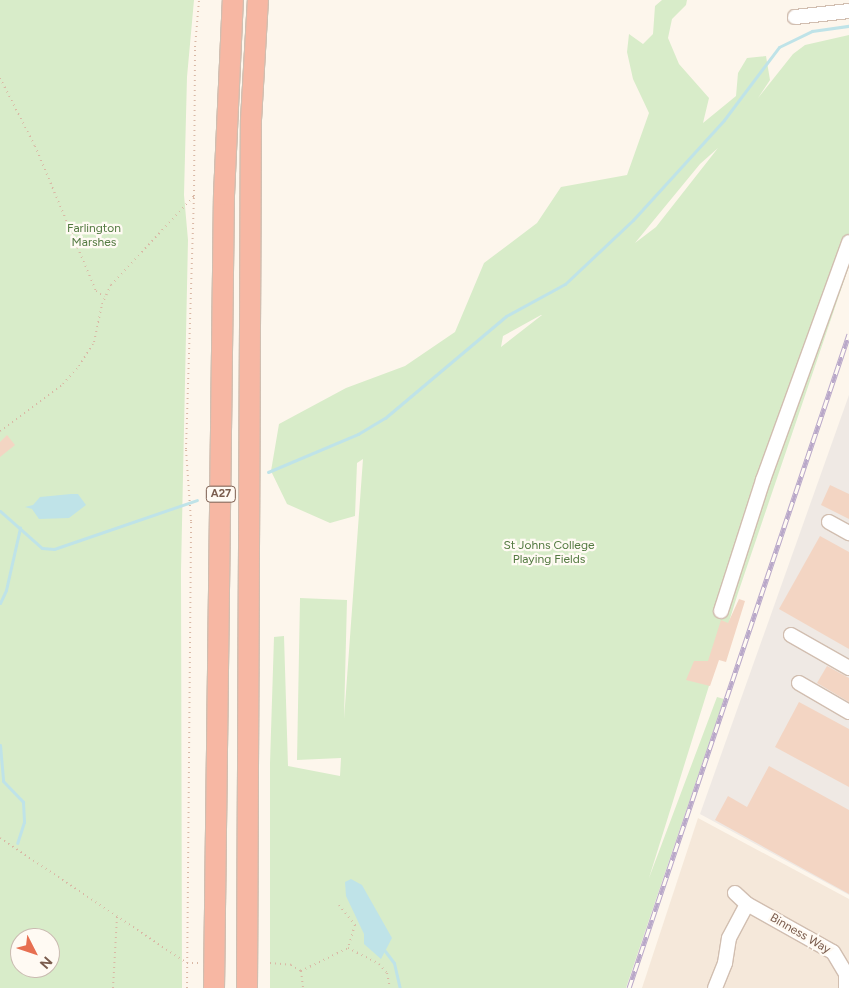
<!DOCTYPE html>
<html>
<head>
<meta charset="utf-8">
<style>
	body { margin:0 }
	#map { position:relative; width:849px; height:988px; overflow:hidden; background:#fdf6ec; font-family:Figtree,sans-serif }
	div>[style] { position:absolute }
	.residential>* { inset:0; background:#f5e8da }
	.industrial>* { inset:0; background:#efe9e4 }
	.green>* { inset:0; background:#d8ecc9 }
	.water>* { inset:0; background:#bfe3e8 }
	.stream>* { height:3px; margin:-1.5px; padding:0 1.5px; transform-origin:1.5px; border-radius:1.5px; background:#bfe3e8 }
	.building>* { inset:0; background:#f3d5c3 }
	.path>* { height:2px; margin-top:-1px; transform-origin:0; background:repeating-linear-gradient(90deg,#d9b8a5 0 1px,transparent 0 5px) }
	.roads { filter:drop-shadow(1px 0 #d1beb0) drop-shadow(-1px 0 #d1beb0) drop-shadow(0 1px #d1beb0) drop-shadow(0 -1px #d1beb0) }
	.minor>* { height:14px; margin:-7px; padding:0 7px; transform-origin:7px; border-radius:7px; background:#fff }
	.highway>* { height:20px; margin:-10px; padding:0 10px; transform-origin:10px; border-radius:10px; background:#f7b7a3 }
	.rail>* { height:5px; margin-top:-2.5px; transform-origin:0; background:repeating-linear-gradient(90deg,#fffaf3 0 9px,#b9a8c9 0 18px); box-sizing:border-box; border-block:1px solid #b9a8c9 }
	span { translate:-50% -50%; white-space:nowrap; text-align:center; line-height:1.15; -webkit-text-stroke:4.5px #fffaf3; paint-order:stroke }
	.shield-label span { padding:1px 4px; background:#fffaf3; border:1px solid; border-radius:4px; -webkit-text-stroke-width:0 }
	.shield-label { font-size:11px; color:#7a5c4d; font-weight:700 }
	.park-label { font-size:12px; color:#537a41 }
	.street-label { font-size:12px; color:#7a5c4d }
	.north { position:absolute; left:10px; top:928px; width:50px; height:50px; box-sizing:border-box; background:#fffaf3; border:1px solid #cabbb1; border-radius:50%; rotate:131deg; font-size:14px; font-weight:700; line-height:20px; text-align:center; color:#7a5c4d }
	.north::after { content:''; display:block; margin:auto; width:18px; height:22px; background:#e76f51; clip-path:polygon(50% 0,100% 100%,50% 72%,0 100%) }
</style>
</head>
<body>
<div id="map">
	<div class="residential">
		<i style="clip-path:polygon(698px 818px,849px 899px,849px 988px,642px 988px)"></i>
	</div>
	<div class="industrial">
		<i style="clip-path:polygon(849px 395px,849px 895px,700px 814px)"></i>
	</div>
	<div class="green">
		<i style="clip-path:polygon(evenodd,0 0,194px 0,187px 77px,184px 195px,188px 240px,181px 571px,182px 988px,0 988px,0 0,20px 938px,50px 938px,50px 968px,20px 968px,20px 938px)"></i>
		<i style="clip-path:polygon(evenodd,662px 0,687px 0,686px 5px,672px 19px,668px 38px,679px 64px,709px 98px,703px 123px,736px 96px,738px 73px,747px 58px,766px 56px,770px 80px,758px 98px,793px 54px,805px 45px,849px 35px,849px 266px,738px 593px,649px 878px,717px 697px,724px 699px,626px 988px,270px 988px,270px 763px,274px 637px,284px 636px,288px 766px,340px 776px,341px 758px,297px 760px,300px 598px,347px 600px,344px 719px,363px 459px,357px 463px,355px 516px,330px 523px,287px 504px,271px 471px,279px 424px,346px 388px,405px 366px,455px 332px,484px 263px,537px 223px,561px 187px,627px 175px,649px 113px,633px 79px,627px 52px,629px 34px,643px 44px,653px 34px,655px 6px,662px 0,718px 148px,656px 227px,635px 243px,700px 164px,718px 148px,662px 0,541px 315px,542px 315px,501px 347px,503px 336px,541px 315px)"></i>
	</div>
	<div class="water">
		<i style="clip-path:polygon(71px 494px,78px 494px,86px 505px,69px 518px,39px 519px,32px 509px,25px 507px,33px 505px,40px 497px)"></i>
		<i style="clip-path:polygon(351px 879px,362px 885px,392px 938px,381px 959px,364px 944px,364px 934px,346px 896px,345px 882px)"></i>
	</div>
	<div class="stream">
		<i style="left:268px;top:472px;width:98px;rotate:-22.9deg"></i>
		<i style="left:358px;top:434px;width:31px;rotate:-31deg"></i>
		<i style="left:385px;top:418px;width:158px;rotate:-40.1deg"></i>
		<i style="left:506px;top:316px;width:67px;rotate:-28.5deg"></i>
		<i style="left:565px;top:284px;width:93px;rotate:-43.3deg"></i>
		<i style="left:633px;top:220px;width:135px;rotate:-47.7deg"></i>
		<i style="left:724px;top:120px;width:91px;rotate:-53deg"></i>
		<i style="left:779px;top:47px;width:37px;rotate:-26deg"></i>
		<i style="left:812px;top:31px;width:37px;rotate:-8deg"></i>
		<i style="left:0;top:511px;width:56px;rotate:41.4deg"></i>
		<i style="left:42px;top:548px;width:12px;rotate:5deg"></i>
		<i style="left:54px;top:549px;width:151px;rotate:-18.9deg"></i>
		<i style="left:0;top:603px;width:14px;rotate:-65deg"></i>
		<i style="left:6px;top:590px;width:64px;rotate:-77.3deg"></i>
		<i style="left:0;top:745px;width:36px;rotate:85deg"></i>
		<i style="left:3px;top:781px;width:29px;rotate:46deg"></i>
		<i style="left:23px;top:802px;width:20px;rotate:87deg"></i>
		<i style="left:24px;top:822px;width:22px;rotate:108deg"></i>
		<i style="left:385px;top:951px;width:15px;rotate:53deg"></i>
		<i style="left:394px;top:963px;width:26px;rotate:77deg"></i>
	</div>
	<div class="building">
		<i style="clip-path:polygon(7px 435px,15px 445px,0 457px,0 442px)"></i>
		<i style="clip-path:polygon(830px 485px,849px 494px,849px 519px,821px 505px)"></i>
		<i style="clip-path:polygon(820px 536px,849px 552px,849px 649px,779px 609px)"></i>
		<i style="clip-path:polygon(739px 599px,745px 601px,726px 662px,719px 660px,710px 686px,686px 680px,694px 661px,708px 661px,721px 620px,728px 623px)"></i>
		<i style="clip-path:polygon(827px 666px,849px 678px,849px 702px,817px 683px)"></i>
		<i style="clip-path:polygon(799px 702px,849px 729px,849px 787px,775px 747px)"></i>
		<i style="clip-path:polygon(769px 766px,849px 810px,849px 894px,715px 820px,728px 796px,747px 807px)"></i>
	</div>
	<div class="path">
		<i style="left:0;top:78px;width:76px;rotate:62.8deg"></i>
		<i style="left:35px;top:146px;width:157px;rotate:67.2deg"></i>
		<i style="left:96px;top:291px;width:10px;rotate:37deg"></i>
		<i style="left:0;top:431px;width:79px;rotate:-36.7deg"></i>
		<i style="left:63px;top:384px;width:24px;rotate:-48deg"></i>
		<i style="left:79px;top:366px;width:28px;rotate:-58deg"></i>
		<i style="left:94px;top:342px;width:39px;rotate:-78deg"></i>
		<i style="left:102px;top:304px;width:21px;rotate:-65deg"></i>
		<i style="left:111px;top:285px;width:122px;rotate:-47deg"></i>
		<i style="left:0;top:838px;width:225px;rotate:33.8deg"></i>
		<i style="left:187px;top:963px;width:11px"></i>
		<i style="left:339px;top:905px;width:26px;rotate:51deg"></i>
		<i style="left:355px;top:925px;width:24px;rotate:107deg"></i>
		<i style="left:270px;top:963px;width:21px;rotate:5deg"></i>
		<i style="left:291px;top:965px;width:12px;rotate:31deg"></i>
		<i style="left:301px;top:971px;width:17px;rotate:83deg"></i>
		<i style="left:301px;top:971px;width:52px;rotate:-26.1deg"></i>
		<i style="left:348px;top:948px;width:35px;rotate:27deg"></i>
		<i style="left:379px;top:964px;width:12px;rotate:48deg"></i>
		<i style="left:387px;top:973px;width:15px;rotate:79deg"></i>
		<i style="left:113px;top:988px;width:72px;rotate:-86.8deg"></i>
		<i style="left:187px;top:988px;width:467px;rotate:-89.5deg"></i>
		<i style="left:191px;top:521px;width:72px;rotate:-94deg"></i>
		<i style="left:186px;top:449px;width:253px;rotate:-88.2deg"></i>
		<i style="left:194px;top:196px;width:149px;rotate:-89.6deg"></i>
		<i style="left:195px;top:47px;width:47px;rotate:-85.1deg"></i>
	</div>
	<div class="roads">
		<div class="minor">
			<i style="left:795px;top:17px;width:54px;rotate:-6.3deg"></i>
			<i style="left:829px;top:522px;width:23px;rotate:29deg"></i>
			<i style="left:721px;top:611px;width:138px;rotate:-72.2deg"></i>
			<i style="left:763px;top:480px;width:253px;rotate:-70.1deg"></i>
			<i style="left:791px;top:635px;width:67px;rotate:29.6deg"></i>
			<i style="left:799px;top:683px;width:58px;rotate:30.1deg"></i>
			<i style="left:735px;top:893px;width:16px;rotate:43deg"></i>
			<i style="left:747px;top:904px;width:98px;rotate:29.2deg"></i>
			<i style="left:833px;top:952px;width:26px;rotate:59deg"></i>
			<i style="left:846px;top:974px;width:14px;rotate:90deg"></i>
			<i style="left:715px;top:988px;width:27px;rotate:-68deg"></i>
			<i style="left:725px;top:963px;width:25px;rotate:-81deg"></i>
			<i style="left:729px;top:938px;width:38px;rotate:-62deg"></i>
		</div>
		<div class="highway">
			<i style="left:214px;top:988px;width:793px;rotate:-89.28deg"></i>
			<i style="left:224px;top:195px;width:195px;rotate:-87.4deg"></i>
			<i style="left:247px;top:988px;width:868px;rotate:-89.74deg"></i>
			<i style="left:251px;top:120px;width:120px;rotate:-86.7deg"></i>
		</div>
	</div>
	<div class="rail">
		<i style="left:629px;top:988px;width:690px;rotate:-71.41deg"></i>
	</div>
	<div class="shield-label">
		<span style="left:221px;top:494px">A27</span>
	</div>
	<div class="park-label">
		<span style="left:94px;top:236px">Farlington<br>Marshes</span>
		<span style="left:549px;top:553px">St Johns College<br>Playing Fields</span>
	</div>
	<div class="street-label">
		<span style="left:800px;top:934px;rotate:30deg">Binness Way</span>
	</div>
	<div class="north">N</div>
</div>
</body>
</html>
